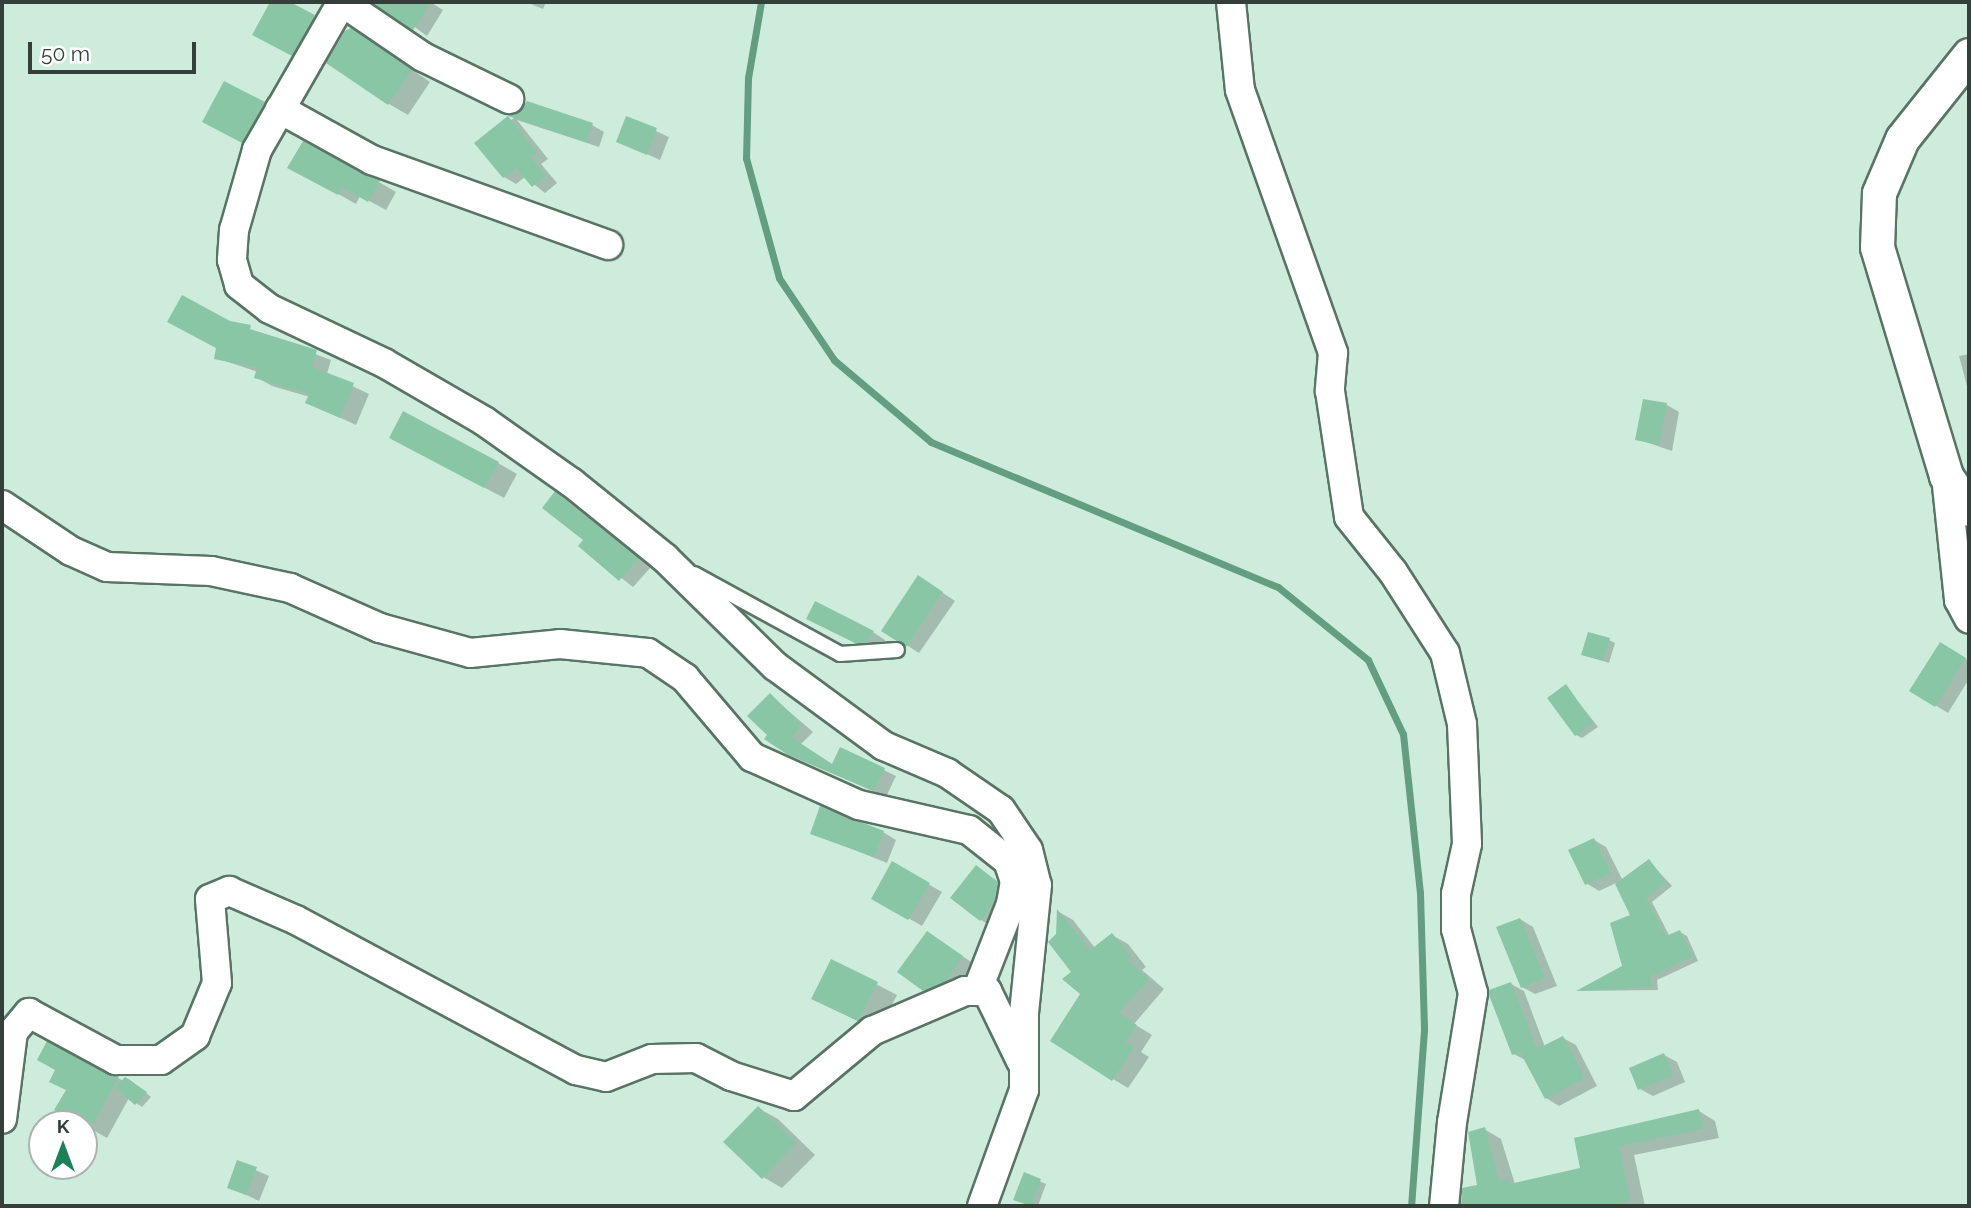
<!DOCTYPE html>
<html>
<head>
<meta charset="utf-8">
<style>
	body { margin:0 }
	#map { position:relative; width:1971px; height:1208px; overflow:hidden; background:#ceecdb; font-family:Raleway,sans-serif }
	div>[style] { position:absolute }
	.shadow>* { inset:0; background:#0003 }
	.stream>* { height:7px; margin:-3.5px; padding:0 3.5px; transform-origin:3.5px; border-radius:3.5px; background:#629e7f }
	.building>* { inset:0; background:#89c6a6 }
	.roads { filter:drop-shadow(2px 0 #597465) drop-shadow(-2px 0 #597465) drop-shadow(0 2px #597465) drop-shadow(0 -2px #597465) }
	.service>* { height:14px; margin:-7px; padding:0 7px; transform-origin:7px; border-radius:7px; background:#fff }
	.minor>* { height:28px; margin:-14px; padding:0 14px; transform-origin:14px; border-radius:14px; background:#fff }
	.tertiary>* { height:33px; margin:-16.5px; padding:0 16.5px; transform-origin:16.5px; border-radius:16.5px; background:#fff }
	span { translate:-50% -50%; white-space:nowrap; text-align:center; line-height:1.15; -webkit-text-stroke:5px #fff; paint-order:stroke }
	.frame { position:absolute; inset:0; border:4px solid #333f38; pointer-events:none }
	.north { position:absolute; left:28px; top:1110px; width:70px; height:70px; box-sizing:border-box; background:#fff; border:2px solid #adb2af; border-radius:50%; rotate:0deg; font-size:19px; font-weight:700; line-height:28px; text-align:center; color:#333f38 }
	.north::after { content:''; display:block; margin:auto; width:24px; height:32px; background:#1f7f57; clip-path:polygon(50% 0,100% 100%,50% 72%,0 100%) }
	.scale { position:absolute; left:28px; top:42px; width:168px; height:32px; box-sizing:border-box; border:4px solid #333f38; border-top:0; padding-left:9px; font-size:21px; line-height:24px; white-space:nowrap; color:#333f38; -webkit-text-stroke:5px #fff; paint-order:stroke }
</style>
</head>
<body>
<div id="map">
	<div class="shadow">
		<i style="clip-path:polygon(272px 2px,286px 2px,334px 28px,312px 66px,254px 34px)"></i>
		<i style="clip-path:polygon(380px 2px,430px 2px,443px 10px,427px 36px)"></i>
		<i style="clip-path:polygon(526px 2px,546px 2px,543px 9px)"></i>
		<i style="clip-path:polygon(371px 42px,430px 82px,408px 115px,389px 104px)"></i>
		<i style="clip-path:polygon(225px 83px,283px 115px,262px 153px,224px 132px)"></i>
		<i style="clip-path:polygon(520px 114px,592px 125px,604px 132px,599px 147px,517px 120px,548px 159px,541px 164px,557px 183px,545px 193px,525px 177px,516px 184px,504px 177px,477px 143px)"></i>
		<i style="clip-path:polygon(627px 118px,669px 137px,660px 160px,618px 141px)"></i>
		<i style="clip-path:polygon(290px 167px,379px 182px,396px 192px,386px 210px,360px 196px,356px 204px)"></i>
		<i style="clip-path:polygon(229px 322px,331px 360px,327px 374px,369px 394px,356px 425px,308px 403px,310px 397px,272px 386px,256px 377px,258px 372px,216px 358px)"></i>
		<i style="clip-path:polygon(1969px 354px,1969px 394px,1959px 356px)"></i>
		<i style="clip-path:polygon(1667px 405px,1679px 412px,1672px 451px,1637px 439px)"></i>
		<i style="clip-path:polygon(410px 448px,498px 463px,517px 474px,504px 498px)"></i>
		<i style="clip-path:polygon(555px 493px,651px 567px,633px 587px,580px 546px,586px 539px)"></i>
		<i style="clip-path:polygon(931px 585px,955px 601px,919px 653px,883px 630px)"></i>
		<i style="clip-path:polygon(821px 625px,873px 632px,885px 640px,881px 649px,870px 650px)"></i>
		<i style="clip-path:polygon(1609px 640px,1615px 643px,1609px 663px,1583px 654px)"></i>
		<i style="clip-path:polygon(1941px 644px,1969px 661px,1969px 679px,1948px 713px,1912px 691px)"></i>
		<i style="clip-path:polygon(1566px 686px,1598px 727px,1582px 738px,1576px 735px)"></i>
		<i style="clip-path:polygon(770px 695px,813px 732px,801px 744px,833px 765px,841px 749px,896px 776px,886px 797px,789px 754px,769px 735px)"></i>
		<i style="clip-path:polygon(883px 832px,896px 840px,887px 863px,812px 833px)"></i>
		<i style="clip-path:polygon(1594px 840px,1606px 847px,1623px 881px,1649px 861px,1672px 886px,1652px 902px,1670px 937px,1680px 932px,1687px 936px,1698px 961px,1657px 980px,1658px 990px,1580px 991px,1624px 966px,1632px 916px,1616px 883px,1599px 891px,1586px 883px)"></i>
		<i style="clip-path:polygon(893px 864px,942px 892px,922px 926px,873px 898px)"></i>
		<i style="clip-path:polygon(977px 867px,1010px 891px,993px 927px,981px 920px)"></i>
		<i style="clip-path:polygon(1059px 912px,1073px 920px,1095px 948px,1112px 935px,1128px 944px,1146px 967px,1142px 970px,1164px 989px,1134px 1024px,1152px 1035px,1141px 1052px,1149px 1057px,1128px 1088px,1113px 1079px,1058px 935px)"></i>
		<i style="clip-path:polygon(1520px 919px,1533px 927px,1557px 986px,1535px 994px,1522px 987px)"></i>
		<i style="clip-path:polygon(927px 933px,982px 969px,944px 1001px,924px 989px)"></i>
		<i style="clip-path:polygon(832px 961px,897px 995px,878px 1031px,833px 1009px)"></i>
		<i style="clip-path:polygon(1511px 984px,1524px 991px,1545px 1047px,1563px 1038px,1576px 1045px,1597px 1086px,1559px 1106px,1546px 1098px,1527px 1061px,1514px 1054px)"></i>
		<i style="clip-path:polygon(1664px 1055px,1677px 1062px,1685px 1082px,1653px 1096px,1640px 1089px)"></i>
		<i style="clip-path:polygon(118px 1078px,125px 1082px,129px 1079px,151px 1097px,142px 1107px,129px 1098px,107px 1138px,84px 1125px)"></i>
		<i style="clip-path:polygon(758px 1108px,778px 1119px,815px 1155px,782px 1188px,763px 1177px)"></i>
		<i style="clip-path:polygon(1699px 1111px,1715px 1121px,1719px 1138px,1634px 1155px,1645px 1206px,1464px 1206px,1464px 1189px,1479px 1187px,1484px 1129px,1501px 1139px,1515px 1184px,1582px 1169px,1576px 1140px)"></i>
		<i style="clip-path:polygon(238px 1162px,269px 1176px,259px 1201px,229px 1187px)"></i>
		<i style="clip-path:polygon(1025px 1175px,1046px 1184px,1038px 1206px,1021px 1202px)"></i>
	</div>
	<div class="stream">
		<i style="left:761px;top:2px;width:77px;rotate:99.7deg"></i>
		<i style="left:748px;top:78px;width:80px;rotate:91.4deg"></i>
		<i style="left:746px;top:158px;width:124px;rotate:74.6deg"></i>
		<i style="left:779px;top:278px;width:99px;rotate:56.1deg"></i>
		<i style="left:834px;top:360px;width:127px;rotate:40.2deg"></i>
		<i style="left:931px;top:442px;width:376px;rotate:22.7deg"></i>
		<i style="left:1278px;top:587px;width:116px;rotate:39deg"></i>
		<i style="left:1368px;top:660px;width:82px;rotate:64.7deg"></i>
		<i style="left:1403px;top:734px;width:160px;rotate:83.9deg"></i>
		<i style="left:1420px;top:893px;width:137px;rotate:88.3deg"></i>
		<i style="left:1424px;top:1030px;width:176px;rotate:94.2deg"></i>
	</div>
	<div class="building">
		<i style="clip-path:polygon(270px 2px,290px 2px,315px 15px,292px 56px,252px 35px)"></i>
		<i style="clip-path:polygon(378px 2px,431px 2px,413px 30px,376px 5px)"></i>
		<i style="clip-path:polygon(351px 28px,412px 70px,388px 105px,326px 63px,345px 31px)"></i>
		<i style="clip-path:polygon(224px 81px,265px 102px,242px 143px,202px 122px)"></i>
		<i style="clip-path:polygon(527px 101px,593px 123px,586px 142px,508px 116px,537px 152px,530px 157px,546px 175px,532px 187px,516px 168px,503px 178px,474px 143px,509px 115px,519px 112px)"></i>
		<i style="clip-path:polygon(626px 116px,657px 128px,647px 155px,616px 142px)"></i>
		<i style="clip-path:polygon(303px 141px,380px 181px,368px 202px,342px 187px,338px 195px,287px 168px)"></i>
		<i style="clip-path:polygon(182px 295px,230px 321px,251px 325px,250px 329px,317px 350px,312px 367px,354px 383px,340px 418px,305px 403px,309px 394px,254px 378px,257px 368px,214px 359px,216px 348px,167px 322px)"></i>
		<i style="clip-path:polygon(1643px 399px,1667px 403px,1659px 445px,1635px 440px)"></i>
		<i style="clip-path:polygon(403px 411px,499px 462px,484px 488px,389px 438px)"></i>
		<i style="clip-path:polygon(555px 491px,639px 558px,619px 581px,578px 546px,583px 540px,542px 508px)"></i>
		<i style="clip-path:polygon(918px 575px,943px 592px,906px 647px,881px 631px)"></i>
		<i style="clip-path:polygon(815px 601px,874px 631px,868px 642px,855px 643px,806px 619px)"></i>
		<i style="clip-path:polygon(1588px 632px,1610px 638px,1603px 661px,1581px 655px)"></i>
		<i style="clip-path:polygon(1940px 642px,1966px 658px,1935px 707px,1909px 691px)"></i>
		<i style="clip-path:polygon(1566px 684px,1593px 723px,1575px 736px,1547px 698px)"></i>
		<i style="clip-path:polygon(770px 693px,802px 725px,791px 737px,832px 764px,840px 747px,885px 768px,874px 791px,788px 755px,764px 739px,767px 735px,747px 716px)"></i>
		<i style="clip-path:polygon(820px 806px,884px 831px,874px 857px,810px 834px)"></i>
		<i style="clip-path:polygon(1594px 838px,1611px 873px,1585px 885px,1568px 850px)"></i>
		<i style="clip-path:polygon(1649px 859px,1666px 882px,1646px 898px,1666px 936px,1680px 930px,1692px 957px,1651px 976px,1652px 987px,1576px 991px,1622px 966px,1610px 923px,1630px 915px,1615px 884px)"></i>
		<i style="clip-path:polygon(892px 861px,930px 883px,908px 920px,871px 899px)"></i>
		<i style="clip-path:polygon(976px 865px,998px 882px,993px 904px,980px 921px,950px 898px)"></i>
		<i style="clip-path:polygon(1057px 909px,1090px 950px,1112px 933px,1131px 957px,1127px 960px,1149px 979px,1119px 1013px,1137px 1025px,1126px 1042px,1134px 1047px,1112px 1081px,1050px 1041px,1080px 994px,1062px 979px,1071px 972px,1048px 942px,1056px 934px)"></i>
		<i style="clip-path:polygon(1520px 918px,1545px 978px,1521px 988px,1496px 927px)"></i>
		<i style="clip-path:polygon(927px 931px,963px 956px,946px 981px,923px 991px,897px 972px)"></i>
		<i style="clip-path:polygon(831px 959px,878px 982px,858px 1021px,811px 999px)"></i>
		<i style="clip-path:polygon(1511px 982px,1537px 1049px,1563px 1036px,1585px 1078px,1545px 1099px,1520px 1052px,1512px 1055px,1489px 995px,1489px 990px)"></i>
		<i style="clip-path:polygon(47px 1041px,119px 1077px,89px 1130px,54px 1110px,66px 1090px,49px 1082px,55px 1070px,37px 1060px)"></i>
		<i style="clip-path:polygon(1664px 1053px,1673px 1075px,1638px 1090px,1629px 1068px)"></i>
		<i style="clip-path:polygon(125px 1077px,147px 1092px,135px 1105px,115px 1088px)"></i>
		<i style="clip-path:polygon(758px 1106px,796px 1143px,762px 1179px,723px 1142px)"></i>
		<i style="clip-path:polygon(1699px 1109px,1703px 1129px,1619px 1146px,1630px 1201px,1606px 1206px,1461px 1206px,1462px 1188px,1477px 1185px,1468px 1132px,1485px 1127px,1499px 1181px,1509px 1179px,1510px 1184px,1580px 1168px,1574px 1138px)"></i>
		<i style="clip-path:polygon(237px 1160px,257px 1167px,246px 1195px,227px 1188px)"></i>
		<i style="clip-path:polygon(1024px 1172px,1041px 1179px,1031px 1206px,1013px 1200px)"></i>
	</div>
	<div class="roads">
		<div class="service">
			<i style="left:694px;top:574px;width:166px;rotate:28.7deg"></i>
			<i style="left:840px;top:654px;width:57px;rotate:-4deg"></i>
		</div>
		<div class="minor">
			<i style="left:342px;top:2px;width:171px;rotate:119.9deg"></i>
			<i style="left:257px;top:150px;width:83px;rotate:106deg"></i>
			<i style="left:234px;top:230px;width:30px;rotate:94deg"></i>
			<i style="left:232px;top:260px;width:26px;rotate:74deg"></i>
			<i style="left:239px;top:285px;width:39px;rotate:38deg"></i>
			<i style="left:270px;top:309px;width:126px;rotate:25.3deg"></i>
			<i style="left:384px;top:363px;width:116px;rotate:30.1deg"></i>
			<i style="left:484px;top:421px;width:108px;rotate:35.2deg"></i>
			<i style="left:572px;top:483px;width:119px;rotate:38.9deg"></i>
			<i style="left:665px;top:558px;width:154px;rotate:44.5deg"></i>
			<i style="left:775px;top:666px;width:135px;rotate:36.3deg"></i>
			<i style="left:884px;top:746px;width:69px;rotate:23.2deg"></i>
			<i style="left:947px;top:773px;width:65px;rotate:34.4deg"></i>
			<i style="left:1001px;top:810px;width:48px;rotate:56deg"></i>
			<i style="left:1028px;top:850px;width:36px;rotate:76deg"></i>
			<i style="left:1037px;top:885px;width:128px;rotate:95.8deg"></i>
			<i style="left:1024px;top:1012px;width:78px;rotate:90deg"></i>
			<i style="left:1024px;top:1090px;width:123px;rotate:109.9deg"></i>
			<i style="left:342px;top:2px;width:98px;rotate:34.2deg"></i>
			<i style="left:423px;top:57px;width:96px;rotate:26deg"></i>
			<i style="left:1231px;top:2px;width:88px;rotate:84.2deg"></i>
			<i style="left:1240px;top:90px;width:279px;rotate:70.5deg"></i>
			<i style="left:1333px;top:353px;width:38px;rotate:95deg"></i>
			<i style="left:1330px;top:391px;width:127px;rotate:81.4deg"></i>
			<i style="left:1349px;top:517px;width:70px;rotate:51.3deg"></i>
			<i style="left:1393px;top:572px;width:96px;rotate:57.3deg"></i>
			<i style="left:1445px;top:653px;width:73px;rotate:76.5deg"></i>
			<i style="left:1462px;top:724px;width:120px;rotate:87.6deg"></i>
			<i style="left:1467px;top:844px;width:51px;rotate:102.4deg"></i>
			<i style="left:1456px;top:894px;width:35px;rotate:90deg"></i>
			<i style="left:1456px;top:929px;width:66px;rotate:75.1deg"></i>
			<i style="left:1473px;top:993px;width:131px;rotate:99.2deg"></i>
			<i style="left:1452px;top:1122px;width:84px;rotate:95.4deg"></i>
			<i style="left:280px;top:109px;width:105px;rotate:29deg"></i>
			<i style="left:372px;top:160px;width:251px;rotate:19.8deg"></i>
			<i style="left:1946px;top:476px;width:125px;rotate:84deg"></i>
			<i style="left:1959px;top:600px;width:21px;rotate:62deg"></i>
			<i style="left:2px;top:505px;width:83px;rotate:33.7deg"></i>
			<i style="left:71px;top:551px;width:39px;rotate:24deg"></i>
			<i style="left:107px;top:567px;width:104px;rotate:2.2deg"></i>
			<i style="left:211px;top:571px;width:81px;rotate:12.1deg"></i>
			<i style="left:290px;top:588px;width:98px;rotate:24deg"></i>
			<i style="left:380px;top:628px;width:93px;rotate:15.5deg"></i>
			<i style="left:470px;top:653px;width:90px;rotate:-5.7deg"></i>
			<i style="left:560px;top:644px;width:88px;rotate:5.8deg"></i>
			<i style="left:648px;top:653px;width:45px;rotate:34deg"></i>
			<i style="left:685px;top:678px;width:104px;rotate:49.7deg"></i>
			<i style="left:752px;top:757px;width:117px;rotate:24.2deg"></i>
			<i style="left:859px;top:805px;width:113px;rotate:12.8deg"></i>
			<i style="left:969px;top:830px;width:50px;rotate:38.5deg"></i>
			<i style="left:1008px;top:861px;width:21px;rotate:71deg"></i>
			<i style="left:1015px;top:881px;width:23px;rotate:100deg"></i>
			<i style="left:1011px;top:904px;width:93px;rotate:111.3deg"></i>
			<i style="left:2px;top:1119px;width:88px;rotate:-82.8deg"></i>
			<i style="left:13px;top:1032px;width:25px;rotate:-50deg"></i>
			<i style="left:29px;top:1013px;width:99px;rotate:28.4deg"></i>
			<i style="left:116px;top:1060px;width:45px"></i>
			<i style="left:161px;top:1060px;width:42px;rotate:-35.2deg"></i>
			<i style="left:195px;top:1036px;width:57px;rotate:-67.5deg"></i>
			<i style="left:217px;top:983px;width:84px;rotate:-94.8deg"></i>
			<i style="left:210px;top:899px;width:21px;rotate:-23deg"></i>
			<i style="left:229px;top:891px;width:73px;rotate:23.4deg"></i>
			<i style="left:296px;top:920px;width:318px;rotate:28.2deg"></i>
			<i style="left:576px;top:1070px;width:31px;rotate:13deg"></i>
			<i style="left:606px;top:1077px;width:49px;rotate:-21.4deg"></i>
			<i style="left:652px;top:1059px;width:44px;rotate:-1.3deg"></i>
			<i style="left:696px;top:1058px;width:39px;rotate:27deg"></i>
			<i style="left:731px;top:1076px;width:66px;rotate:17.6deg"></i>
			<i style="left:794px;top:1096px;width:102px;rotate:-39.8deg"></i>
			<i style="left:872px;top:1031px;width:101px;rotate:-23.3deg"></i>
			<i style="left:965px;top:991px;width:22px"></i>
			<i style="left:987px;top:991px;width:78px;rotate:64.1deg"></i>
		</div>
		<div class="tertiary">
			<i style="left:1969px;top:55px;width:107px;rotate:128.6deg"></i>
			<i style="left:1902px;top:139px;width:59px;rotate:113.1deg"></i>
			<i style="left:1879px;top:193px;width:54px;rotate:92.1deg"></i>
			<i style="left:1877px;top:247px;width:239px;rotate:73.2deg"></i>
			<i style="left:1946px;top:476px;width:40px;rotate:55.1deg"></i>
		</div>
	</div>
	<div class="frame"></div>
	<div class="north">K</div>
	<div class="scale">50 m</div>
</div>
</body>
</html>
